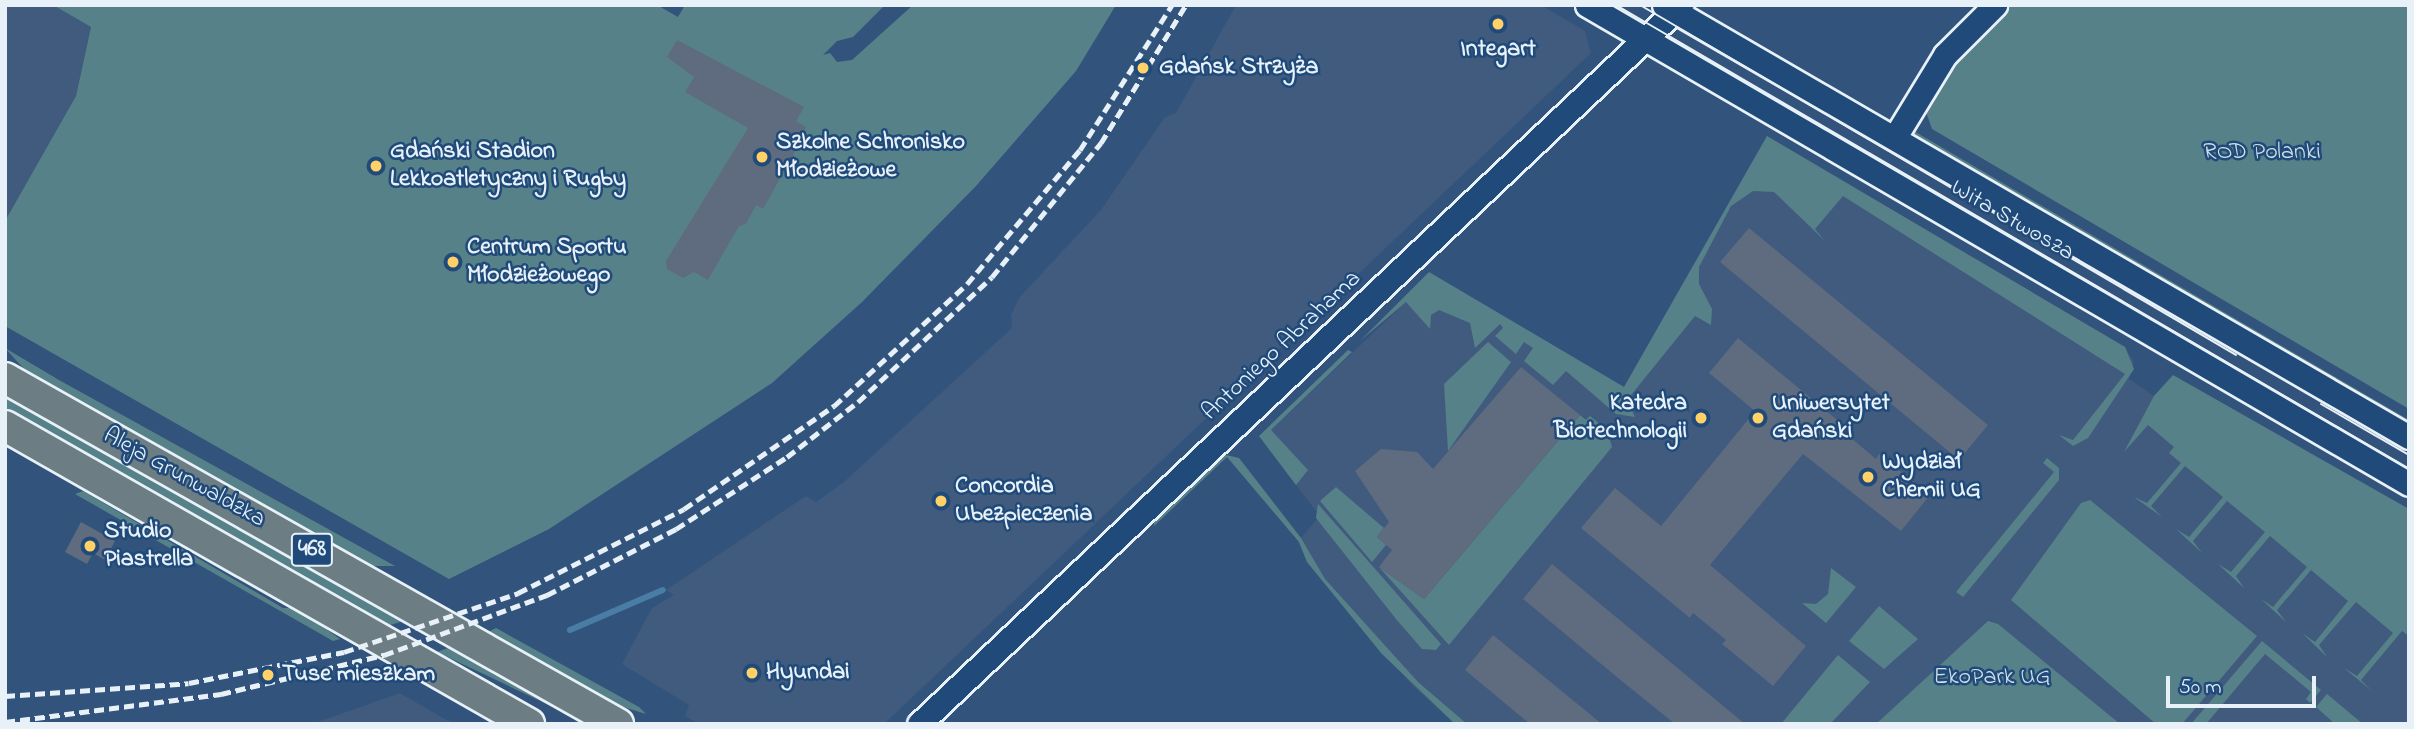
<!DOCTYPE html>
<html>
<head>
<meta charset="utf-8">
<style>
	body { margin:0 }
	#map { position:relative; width:2414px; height:729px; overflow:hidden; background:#32547c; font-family:"Indie Flower",sans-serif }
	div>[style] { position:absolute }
	.built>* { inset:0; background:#405b7d }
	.green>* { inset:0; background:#578188 }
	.stream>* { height:6px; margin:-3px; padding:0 3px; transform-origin:3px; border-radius:3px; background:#497da6 }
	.building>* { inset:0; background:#5f6b7f }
	.roads { filter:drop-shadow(2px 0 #e8f1f8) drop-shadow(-2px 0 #e8f1f8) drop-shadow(0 2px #e8f1f8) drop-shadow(0 -2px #e8f1f8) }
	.minor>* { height:23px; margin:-11.5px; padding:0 11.5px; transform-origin:11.5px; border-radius:11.5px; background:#1f4a7a }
	.major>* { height:30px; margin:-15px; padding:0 15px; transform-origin:15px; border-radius:15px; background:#6c7e84 }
	.tram>* { height:2px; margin:-1px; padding:0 1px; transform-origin:1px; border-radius:1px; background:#e8f1f8 }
	.rail>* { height:5px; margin-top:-2.5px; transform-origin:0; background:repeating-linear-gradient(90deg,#e8f1f8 0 10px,transparent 0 15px) }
	.dots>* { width:19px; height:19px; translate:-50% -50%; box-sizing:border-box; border:4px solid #1f4a7a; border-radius:50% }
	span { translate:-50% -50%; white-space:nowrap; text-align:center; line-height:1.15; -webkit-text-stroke:5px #1f4a7a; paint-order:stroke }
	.shield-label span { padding:2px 5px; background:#1f4a7a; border:2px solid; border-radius:5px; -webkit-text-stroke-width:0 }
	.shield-label { font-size:23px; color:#e8f1f8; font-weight:700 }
	.poi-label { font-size:24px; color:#e8f1f8; font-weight:700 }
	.left { translate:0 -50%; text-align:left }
	.right { translate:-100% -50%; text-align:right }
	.park-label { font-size:24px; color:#d2e0e7 }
	.street-label { font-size:24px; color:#e8f1f8 }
	.frame { position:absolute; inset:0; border:7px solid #e8f1f8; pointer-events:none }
	.scale { position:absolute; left:2166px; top:676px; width:150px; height:32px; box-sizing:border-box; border:4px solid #e8f1f8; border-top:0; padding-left:9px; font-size:21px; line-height:24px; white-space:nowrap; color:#e8f1f8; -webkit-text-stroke:5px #1f4a7a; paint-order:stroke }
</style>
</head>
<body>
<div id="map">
	<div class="built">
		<i style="clip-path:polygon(5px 5px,53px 5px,91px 27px,76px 96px,5px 221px)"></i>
		<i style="clip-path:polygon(1236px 5px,1541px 5px,1585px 31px,1591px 53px,884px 724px,699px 724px,685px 716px,689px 705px,622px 664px,652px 608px,674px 595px,666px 590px,806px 496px,816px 502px,844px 482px,1012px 328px,1011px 315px,1019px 298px,1101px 210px,1165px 117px,1176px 113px)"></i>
		<i style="clip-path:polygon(1767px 136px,2125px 347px,2134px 362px,2129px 379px,2154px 396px,2174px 392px,2409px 521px,2409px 724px,1455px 724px,1412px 685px,1307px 562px,1298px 541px,1320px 516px,1266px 446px,1267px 434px,1434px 275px,1624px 387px)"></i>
		<i style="clip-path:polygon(399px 693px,454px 724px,312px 724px,395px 695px)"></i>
	</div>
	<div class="green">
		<i style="clip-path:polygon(53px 5px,657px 5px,678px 17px,685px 5px,885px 5px,853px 37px,837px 41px,823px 55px,830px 53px,837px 62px,852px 60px,913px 5px,1116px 5px,1076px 71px,976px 186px,862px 302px,772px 383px,549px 529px,449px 579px,5px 326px,5px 221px,76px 96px,91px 27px)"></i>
		<i style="clip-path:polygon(2006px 5px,2409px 5px,2409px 409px,1932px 129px,1924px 106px,1954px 55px)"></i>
		<i style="clip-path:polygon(1912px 130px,2409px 420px,2409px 427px,1915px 139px)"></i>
		<i style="clip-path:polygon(1767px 136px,2125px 347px,2134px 369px,2088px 438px,2073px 446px,2059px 435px,2073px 440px,2125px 374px,1843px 196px,1815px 229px,1825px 241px,1774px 192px,1753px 191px,1731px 206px,1699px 267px,1699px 284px,1712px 309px,1711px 325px,1695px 316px,1627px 400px,1635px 417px,1616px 414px,1566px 371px,1553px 385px,1524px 361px,1533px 348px,1524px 342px,1516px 354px,1495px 336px,1503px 328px,1500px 324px,1475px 348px,1470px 323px,1439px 310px,1431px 315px,1430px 329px,1406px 302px,1360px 341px,1429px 272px,1624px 387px)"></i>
		<i style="clip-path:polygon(1488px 342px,1511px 362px,1448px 451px,1444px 384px)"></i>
		<i style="clip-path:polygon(5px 348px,59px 380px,395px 566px,370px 566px,24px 369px)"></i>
		<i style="clip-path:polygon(1348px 350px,1352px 352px,1271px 430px,1308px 470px,1296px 485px,1259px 436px)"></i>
		<i style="clip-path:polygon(2173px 375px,2409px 509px,2409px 636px,2402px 631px,2361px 680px,2372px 691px,2344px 668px,2357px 676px,2393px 633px,2356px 602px,2319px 645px,2327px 657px,2302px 633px,2315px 642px,2348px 601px,2311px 570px,2277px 610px,2286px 622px,2261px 599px,2273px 607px,2307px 567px,2270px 536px,2236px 576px,2244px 588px,2218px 564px,2231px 572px,2265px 532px,2227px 501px,2193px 541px,2202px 553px,2176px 529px,2189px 537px,2223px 497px,2185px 466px,2151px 506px,2162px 517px,2134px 497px,2147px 503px,2181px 463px,2169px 453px,2174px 447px,2148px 425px,2124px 452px,2154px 396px)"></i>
		<i style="clip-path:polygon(5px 395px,160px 482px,404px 621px,390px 625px,5px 409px)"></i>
		<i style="clip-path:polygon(1580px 415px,1586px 420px,1590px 416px,1607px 430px,1612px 447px,1449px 645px,1379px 567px,1424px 599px)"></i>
		<i style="clip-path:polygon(1222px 454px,1239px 458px,1301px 538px,1325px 579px,1418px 682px,1467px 724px,1455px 724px,1382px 654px,1307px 562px,1299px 542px,1227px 457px,1154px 526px,1154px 518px)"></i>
		<i style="clip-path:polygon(2047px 458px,2059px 468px,2059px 480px,1963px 597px,1956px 592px,2054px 472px,2043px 463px)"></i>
		<i style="clip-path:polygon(1336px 487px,1384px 528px,1377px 537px,1386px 545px,1372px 562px,1320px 501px)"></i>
		<i style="clip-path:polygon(83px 491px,283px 608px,296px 608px,340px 639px,333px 641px,75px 494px)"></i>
		<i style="clip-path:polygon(2090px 500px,2257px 636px,2182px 724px,2156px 724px,2011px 600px,2081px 503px)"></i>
		<i style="clip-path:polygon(1318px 504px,1441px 644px,1436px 650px,1422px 649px,1396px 619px,1316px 518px)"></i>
		<i style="clip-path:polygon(1831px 568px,1856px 587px,1826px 623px,1802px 603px,1816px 604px,1828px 594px)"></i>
		<i style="clip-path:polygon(1879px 606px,1918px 639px,1884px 669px,1849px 641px)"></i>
		<i style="clip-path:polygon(1988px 621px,1998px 624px,2120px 724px,1876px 724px)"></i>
		<i style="clip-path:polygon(496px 628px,639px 707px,646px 714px,607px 702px,488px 632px)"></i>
		<i style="clip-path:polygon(2262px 641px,2321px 690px,2310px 703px,2306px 699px,2311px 692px,2265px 654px,2206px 724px,2191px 724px)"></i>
		<i style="clip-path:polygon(448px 648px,560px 708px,589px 724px,437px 652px)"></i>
		<i style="clip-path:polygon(1838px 655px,1870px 682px,1830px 724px,1781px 724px)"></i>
		<i style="clip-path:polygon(2327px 694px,2363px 724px,2335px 724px,2316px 707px)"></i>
	</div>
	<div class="stream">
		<i style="left:570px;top:630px;width:101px;rotate:-23.3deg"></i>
	</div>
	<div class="building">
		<i style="clip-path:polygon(677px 40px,804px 107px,796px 121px,806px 127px,796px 150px,763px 209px,756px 205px,746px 224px,739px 226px,708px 280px,694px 272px,683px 278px,667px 269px,666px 261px,748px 128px,685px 92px,694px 77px,667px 57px)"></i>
		<i style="clip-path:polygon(1749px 228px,1988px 425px,1959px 460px,1720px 262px)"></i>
		<i style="clip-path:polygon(1738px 338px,1847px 428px,1844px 432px,1876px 459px,1879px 454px,1930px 495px,1901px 531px,1803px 454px,1710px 565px,1806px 646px,1773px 686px,1722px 644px,1726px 640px,1693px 613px,1690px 618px,1581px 528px,1615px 488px,1661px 526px,1724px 449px,1755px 411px,1709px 373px)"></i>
		<i style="clip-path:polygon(1521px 367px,1580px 415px,1424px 599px,1379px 567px,1392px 550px,1377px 537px,1389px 522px,1355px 471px,1381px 449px,1417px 452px,1433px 469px)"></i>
		<i style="clip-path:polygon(81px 522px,115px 541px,105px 560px,93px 553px,87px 564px,65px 552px)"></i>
		<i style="clip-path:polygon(1552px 564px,1639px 636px,1745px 724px,1675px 724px,1618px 678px,1523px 599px)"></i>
		<i style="clip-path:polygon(1493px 635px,1602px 724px,1530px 724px,1465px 670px)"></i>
	</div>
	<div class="roads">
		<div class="minor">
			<i style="left:1587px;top:5px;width:951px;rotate:30.23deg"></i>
			<i style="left:1664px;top:5px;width:861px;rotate:30.11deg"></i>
			<i style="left:1895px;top:137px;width:96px;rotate:-58.6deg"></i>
			<i style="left:1945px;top:55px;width:71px;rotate:-45deg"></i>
			<i style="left:919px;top:724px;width:1048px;rotate:-43.34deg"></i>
		</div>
		<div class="major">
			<i style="left:5px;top:378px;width:704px;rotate:29.44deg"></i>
			<i style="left:5px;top:426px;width:603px;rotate:29.63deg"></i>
		</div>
	</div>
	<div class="tram">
		<i style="left:1616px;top:5px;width:919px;rotate:30.33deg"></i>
		<i style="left:1640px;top:5px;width:691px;rotate:30.42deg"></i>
		<i style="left:2321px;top:404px;width:102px;rotate:30.1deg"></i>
	</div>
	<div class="rail">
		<i style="left:5px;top:696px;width:184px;rotate:-4deg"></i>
		<i style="left:189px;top:683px;width:158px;rotate:-11.3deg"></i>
		<i style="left:344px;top:652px;width:184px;rotate:-18.7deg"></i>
		<i style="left:518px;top:593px;width:186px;rotate:-26.8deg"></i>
		<i style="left:684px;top:509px;width:182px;rotate:-34.5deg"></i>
		<i style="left:834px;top:406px;width:180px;rotate:-42.5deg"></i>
		<i style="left:967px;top:284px;width:175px;rotate:-49.9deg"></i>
		<i style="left:1080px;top:150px;width:172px;rotate:-57.6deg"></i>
		<i style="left:5px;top:722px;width:218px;rotate:-7.4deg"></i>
		<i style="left:221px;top:694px;width:168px;rotate:-13.5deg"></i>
		<i style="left:384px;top:655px;width:174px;rotate:-20.2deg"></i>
		<i style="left:547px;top:595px;width:145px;rotate:-27.1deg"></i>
		<i style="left:676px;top:529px;width:132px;rotate:-33deg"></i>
		<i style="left:787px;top:457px;width:90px;rotate:-37.8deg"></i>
		<i style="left:858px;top:402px;width:183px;rotate:-43deg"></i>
		<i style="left:992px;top:277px;width:173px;rotate:-50.9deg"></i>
		<i style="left:1101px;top:143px;width:162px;rotate:-58.4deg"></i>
	</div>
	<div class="dots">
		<i style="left:1498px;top:24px;background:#ffd166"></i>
		<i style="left:1143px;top:68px;background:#ffd166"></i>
		<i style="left:762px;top:157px;background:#ffd166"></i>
		<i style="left:376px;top:166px;background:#ffd166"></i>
		<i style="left:453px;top:262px;background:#ffd166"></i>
		<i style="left:1701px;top:418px;background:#ffd166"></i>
		<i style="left:1758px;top:418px;background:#ffd166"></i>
		<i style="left:1868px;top:477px;background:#ffd166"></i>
		<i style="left:941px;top:501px;background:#ffd166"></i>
		<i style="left:90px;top:546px;background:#ffd166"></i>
		<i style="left:752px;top:673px;background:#ffd166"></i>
		<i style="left:268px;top:675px;background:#ffd166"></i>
	</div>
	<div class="shield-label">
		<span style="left:312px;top:550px">468</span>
	</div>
	<div class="poi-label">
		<span style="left:1498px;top:50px">Integart</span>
		<span class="left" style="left:1159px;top:68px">Gdańsk Strzyża</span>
		<span class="left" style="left:776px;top:157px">Szkolne Schronisko<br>Młodzieżowe</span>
		<span class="left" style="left:390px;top:166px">Gdański Stadion<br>Lekkoatletyczny i Rugby</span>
		<span class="left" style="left:467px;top:262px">Centrum Sportu<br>Młodzieżowego</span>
		<span class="right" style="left:1687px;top:418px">Katedra<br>Biotechnologii</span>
		<span class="left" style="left:1772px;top:418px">Uniwersytet<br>Gdański</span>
		<span class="left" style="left:1882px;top:477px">Wydział<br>Chemii UG</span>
		<span class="left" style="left:955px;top:501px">Concordia<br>Ubezpieczenia</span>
		<span class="left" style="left:104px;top:546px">Studio<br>Piastrella</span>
		<span class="left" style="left:766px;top:673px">Hyundai</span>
		<span class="left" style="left:282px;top:675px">Tuse mieszkam</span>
	</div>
	<div class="park-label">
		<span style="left:2262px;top:153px">ROD Polanki</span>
		<span style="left:1992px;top:678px">EkoPark UG</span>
	</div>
	<div class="street-label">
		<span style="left:2012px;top:221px;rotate:30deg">Wita Stwosza</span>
		<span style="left:1282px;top:346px;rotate:-43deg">Antoniego Abrahama</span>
		<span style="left:184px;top:478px;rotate:29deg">Aleja Grunwaldzka</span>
	</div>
	<div class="frame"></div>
	<div class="scale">50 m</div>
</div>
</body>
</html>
